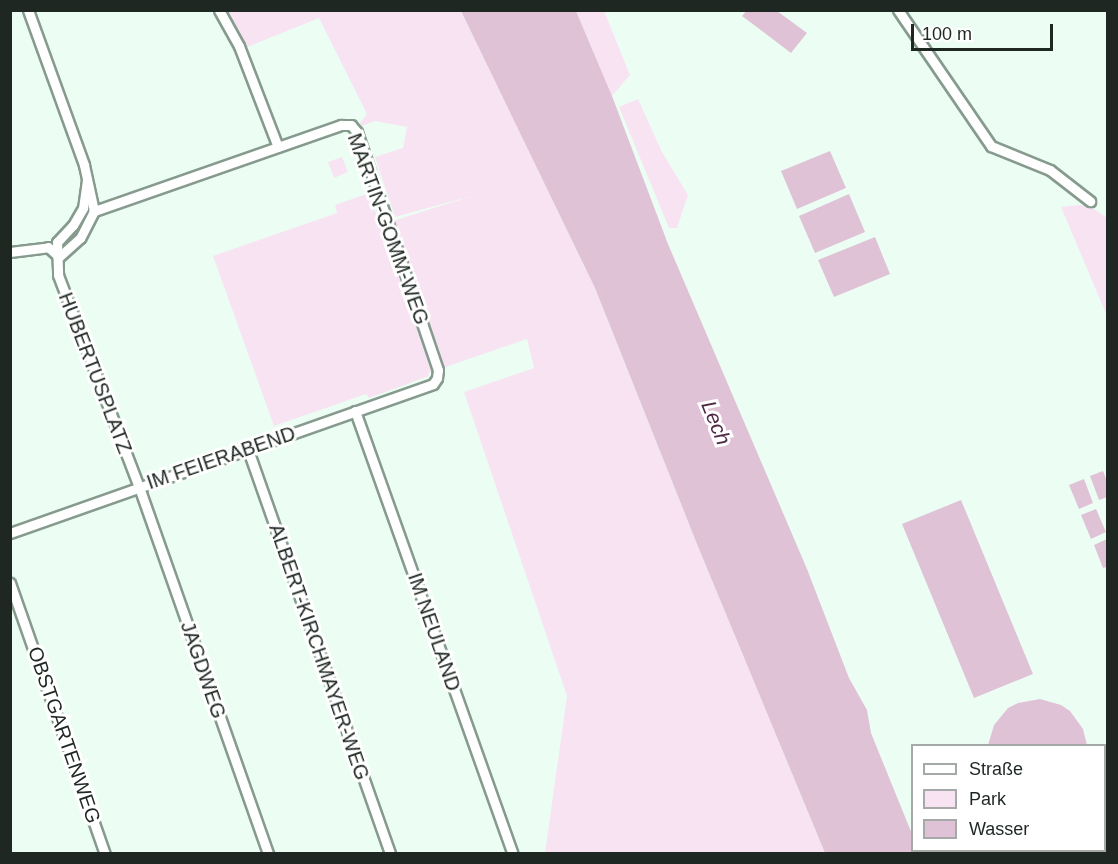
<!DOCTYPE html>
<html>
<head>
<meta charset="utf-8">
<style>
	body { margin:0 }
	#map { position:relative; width:1118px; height:864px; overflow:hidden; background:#ecfef3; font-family:Helvetica,sans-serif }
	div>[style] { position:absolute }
	.green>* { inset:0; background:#f8e3f2 }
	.water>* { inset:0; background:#e0c2d7 }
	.roads { filter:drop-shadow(2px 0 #869b8e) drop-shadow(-2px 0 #869b8e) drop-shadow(0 2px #869b8e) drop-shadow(0 -2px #869b8e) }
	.minor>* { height:9px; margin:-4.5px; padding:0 4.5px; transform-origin:4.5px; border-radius:4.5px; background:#fff }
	span { translate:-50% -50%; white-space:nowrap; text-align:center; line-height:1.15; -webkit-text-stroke:6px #fff; paint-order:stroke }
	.street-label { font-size:20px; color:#1e2722 }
	.water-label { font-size:21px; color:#4f2846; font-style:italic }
	.frame { position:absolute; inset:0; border:12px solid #1e2722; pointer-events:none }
	.legend { position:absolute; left:911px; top:744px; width:195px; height:108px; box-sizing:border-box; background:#fff; border:2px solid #a5a9a7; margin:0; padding:8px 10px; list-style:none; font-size:18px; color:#1e2722 }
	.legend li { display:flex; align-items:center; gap:12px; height:30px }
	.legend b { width:30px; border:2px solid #a5a9a7 }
	.scale { position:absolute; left:911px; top:24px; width:142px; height:27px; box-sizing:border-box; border:3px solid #1e2722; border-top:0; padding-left:8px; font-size:18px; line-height:21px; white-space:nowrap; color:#1e2722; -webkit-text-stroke:4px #fff; paint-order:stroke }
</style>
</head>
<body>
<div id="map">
	<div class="green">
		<i style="clip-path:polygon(223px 11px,461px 11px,595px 288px,699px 549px,825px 853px,545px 853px,567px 696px,464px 392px,534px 368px,527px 339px,428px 373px,429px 376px,369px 398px,366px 394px,274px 426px,213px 256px,337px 213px,335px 205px,369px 193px,380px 225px,475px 195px,395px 217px,375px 157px,403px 148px,407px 127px,375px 121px,362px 126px,360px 123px,367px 114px,319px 18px,245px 48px)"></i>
		<i style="clip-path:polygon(576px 11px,604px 11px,630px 75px,612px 96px)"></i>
		<i style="clip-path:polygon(638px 99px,662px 152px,688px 195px,677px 228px,669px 228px,619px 107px)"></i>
		<i style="clip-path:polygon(342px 157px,348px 172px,334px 178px,328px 162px)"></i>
		<i style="clip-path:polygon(1087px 204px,1107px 218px,1107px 316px,1061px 207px)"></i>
	</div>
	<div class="water">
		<i style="clip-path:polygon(747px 10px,777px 11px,807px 33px,791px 53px,742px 16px)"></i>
		<i style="clip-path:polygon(461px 11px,576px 11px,612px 96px,668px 244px,807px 569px,849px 678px,867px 710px,871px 733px,912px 834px,912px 850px,920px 851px,921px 853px,825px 853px,699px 549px,595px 288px)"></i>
		<i style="clip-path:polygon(830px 151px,846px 188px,797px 209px,781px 171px)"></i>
		<i style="clip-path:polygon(849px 194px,865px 232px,815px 253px,799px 216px)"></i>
		<i style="clip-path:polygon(875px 237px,890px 274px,834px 297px,818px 260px)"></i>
		<i style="clip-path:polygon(1103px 471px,1107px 481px,1107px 497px,1099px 500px,1090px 476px)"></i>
		<i style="clip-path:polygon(1084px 479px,1093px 503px,1079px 509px,1069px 485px)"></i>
		<i style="clip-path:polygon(961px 500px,1033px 674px,974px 698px,902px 524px)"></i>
		<i style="clip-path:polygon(1096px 509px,1106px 532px,1091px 539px,1081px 515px)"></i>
		<i style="clip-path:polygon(1107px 539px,1107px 567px,1103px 568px,1094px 545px)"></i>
		<i style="clip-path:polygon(1040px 699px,1061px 705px,1070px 711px,1083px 729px,1087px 745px,988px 745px,994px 725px,1008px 708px,1018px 703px)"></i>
		<i style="clip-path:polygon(1105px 809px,1107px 811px,1107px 853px,1031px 853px,1031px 850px,1104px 850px)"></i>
	</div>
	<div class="roads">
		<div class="minor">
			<i style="left:28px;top:10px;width:165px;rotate:70.1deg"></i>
			<i style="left:84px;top:165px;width:47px;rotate:77.7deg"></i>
			<i style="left:94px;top:211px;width:30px;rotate:117deg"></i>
			<i style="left:80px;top:238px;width:28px;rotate:138deg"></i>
			<i style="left:219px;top:10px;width:41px;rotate:60.9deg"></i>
			<i style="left:239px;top:46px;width:108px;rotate:68.9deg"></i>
			<i style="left:898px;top:10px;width:165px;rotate:55.6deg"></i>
			<i style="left:991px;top:146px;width:64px;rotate:22.1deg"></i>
			<i style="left:1050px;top:170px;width:51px;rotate:37.8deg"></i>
			<i style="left:87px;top:180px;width:28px;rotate:98deg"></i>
			<i style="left:83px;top:208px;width:20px;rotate:120deg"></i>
			<i style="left:73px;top:225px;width:23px;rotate:133deg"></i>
			<i style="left:57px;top:242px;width:33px;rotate:88deg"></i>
			<i style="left:58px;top:275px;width:227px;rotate:69.1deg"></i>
			<i style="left:139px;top:487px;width:389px;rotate:70.6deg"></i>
			<i style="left:10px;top:252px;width:38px;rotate:-7deg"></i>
			<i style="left:48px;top:247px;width:13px;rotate:42deg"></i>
			<i style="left:355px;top:411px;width:470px;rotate:70.4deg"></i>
			<i style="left:248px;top:450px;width:428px;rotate:70.6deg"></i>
			<i style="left:10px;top:533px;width:448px;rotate:-19.4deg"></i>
			<i style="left:433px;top:384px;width:7px;rotate:-56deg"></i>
			<i style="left:437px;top:378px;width:8px;rotate:-83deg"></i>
			<i style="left:438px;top:370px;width:251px;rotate:-108.8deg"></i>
			<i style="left:357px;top:132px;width:9px;rotate:-131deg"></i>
			<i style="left:351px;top:125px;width:10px;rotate:180deg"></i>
			<i style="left:341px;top:125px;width:262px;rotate:160.8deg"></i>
			<i style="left:10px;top:583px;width:287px;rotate:70.7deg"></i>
		</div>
	</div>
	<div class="street-label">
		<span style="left:388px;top:229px;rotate:70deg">MARTIN-GOMM-WEG</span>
		<span style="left:95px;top:373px;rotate:69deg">HUBERTUSPLATZ</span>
		<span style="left:221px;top:458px;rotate:-19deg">IM FEIERABEND</span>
		<span style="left:434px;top:632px;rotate:71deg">IM NEULAND</span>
		<span style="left:319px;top:652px;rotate:71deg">ALBERT-KIRCHMAYER-WEG</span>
		<span style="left:203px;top:670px;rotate:71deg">JAGDWEG</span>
		<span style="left:64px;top:735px;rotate:71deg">OBSTGARTENWEG</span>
	</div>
	<div class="water-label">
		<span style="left:716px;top:423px;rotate:68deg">Lech</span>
	</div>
	<div class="frame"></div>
	<ul class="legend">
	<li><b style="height:8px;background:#fff"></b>Straße</li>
	<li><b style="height:16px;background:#f8e3f2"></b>Park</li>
	<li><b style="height:16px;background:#e0c2d7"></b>Wasser</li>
	</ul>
	<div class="scale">100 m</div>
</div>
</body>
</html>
